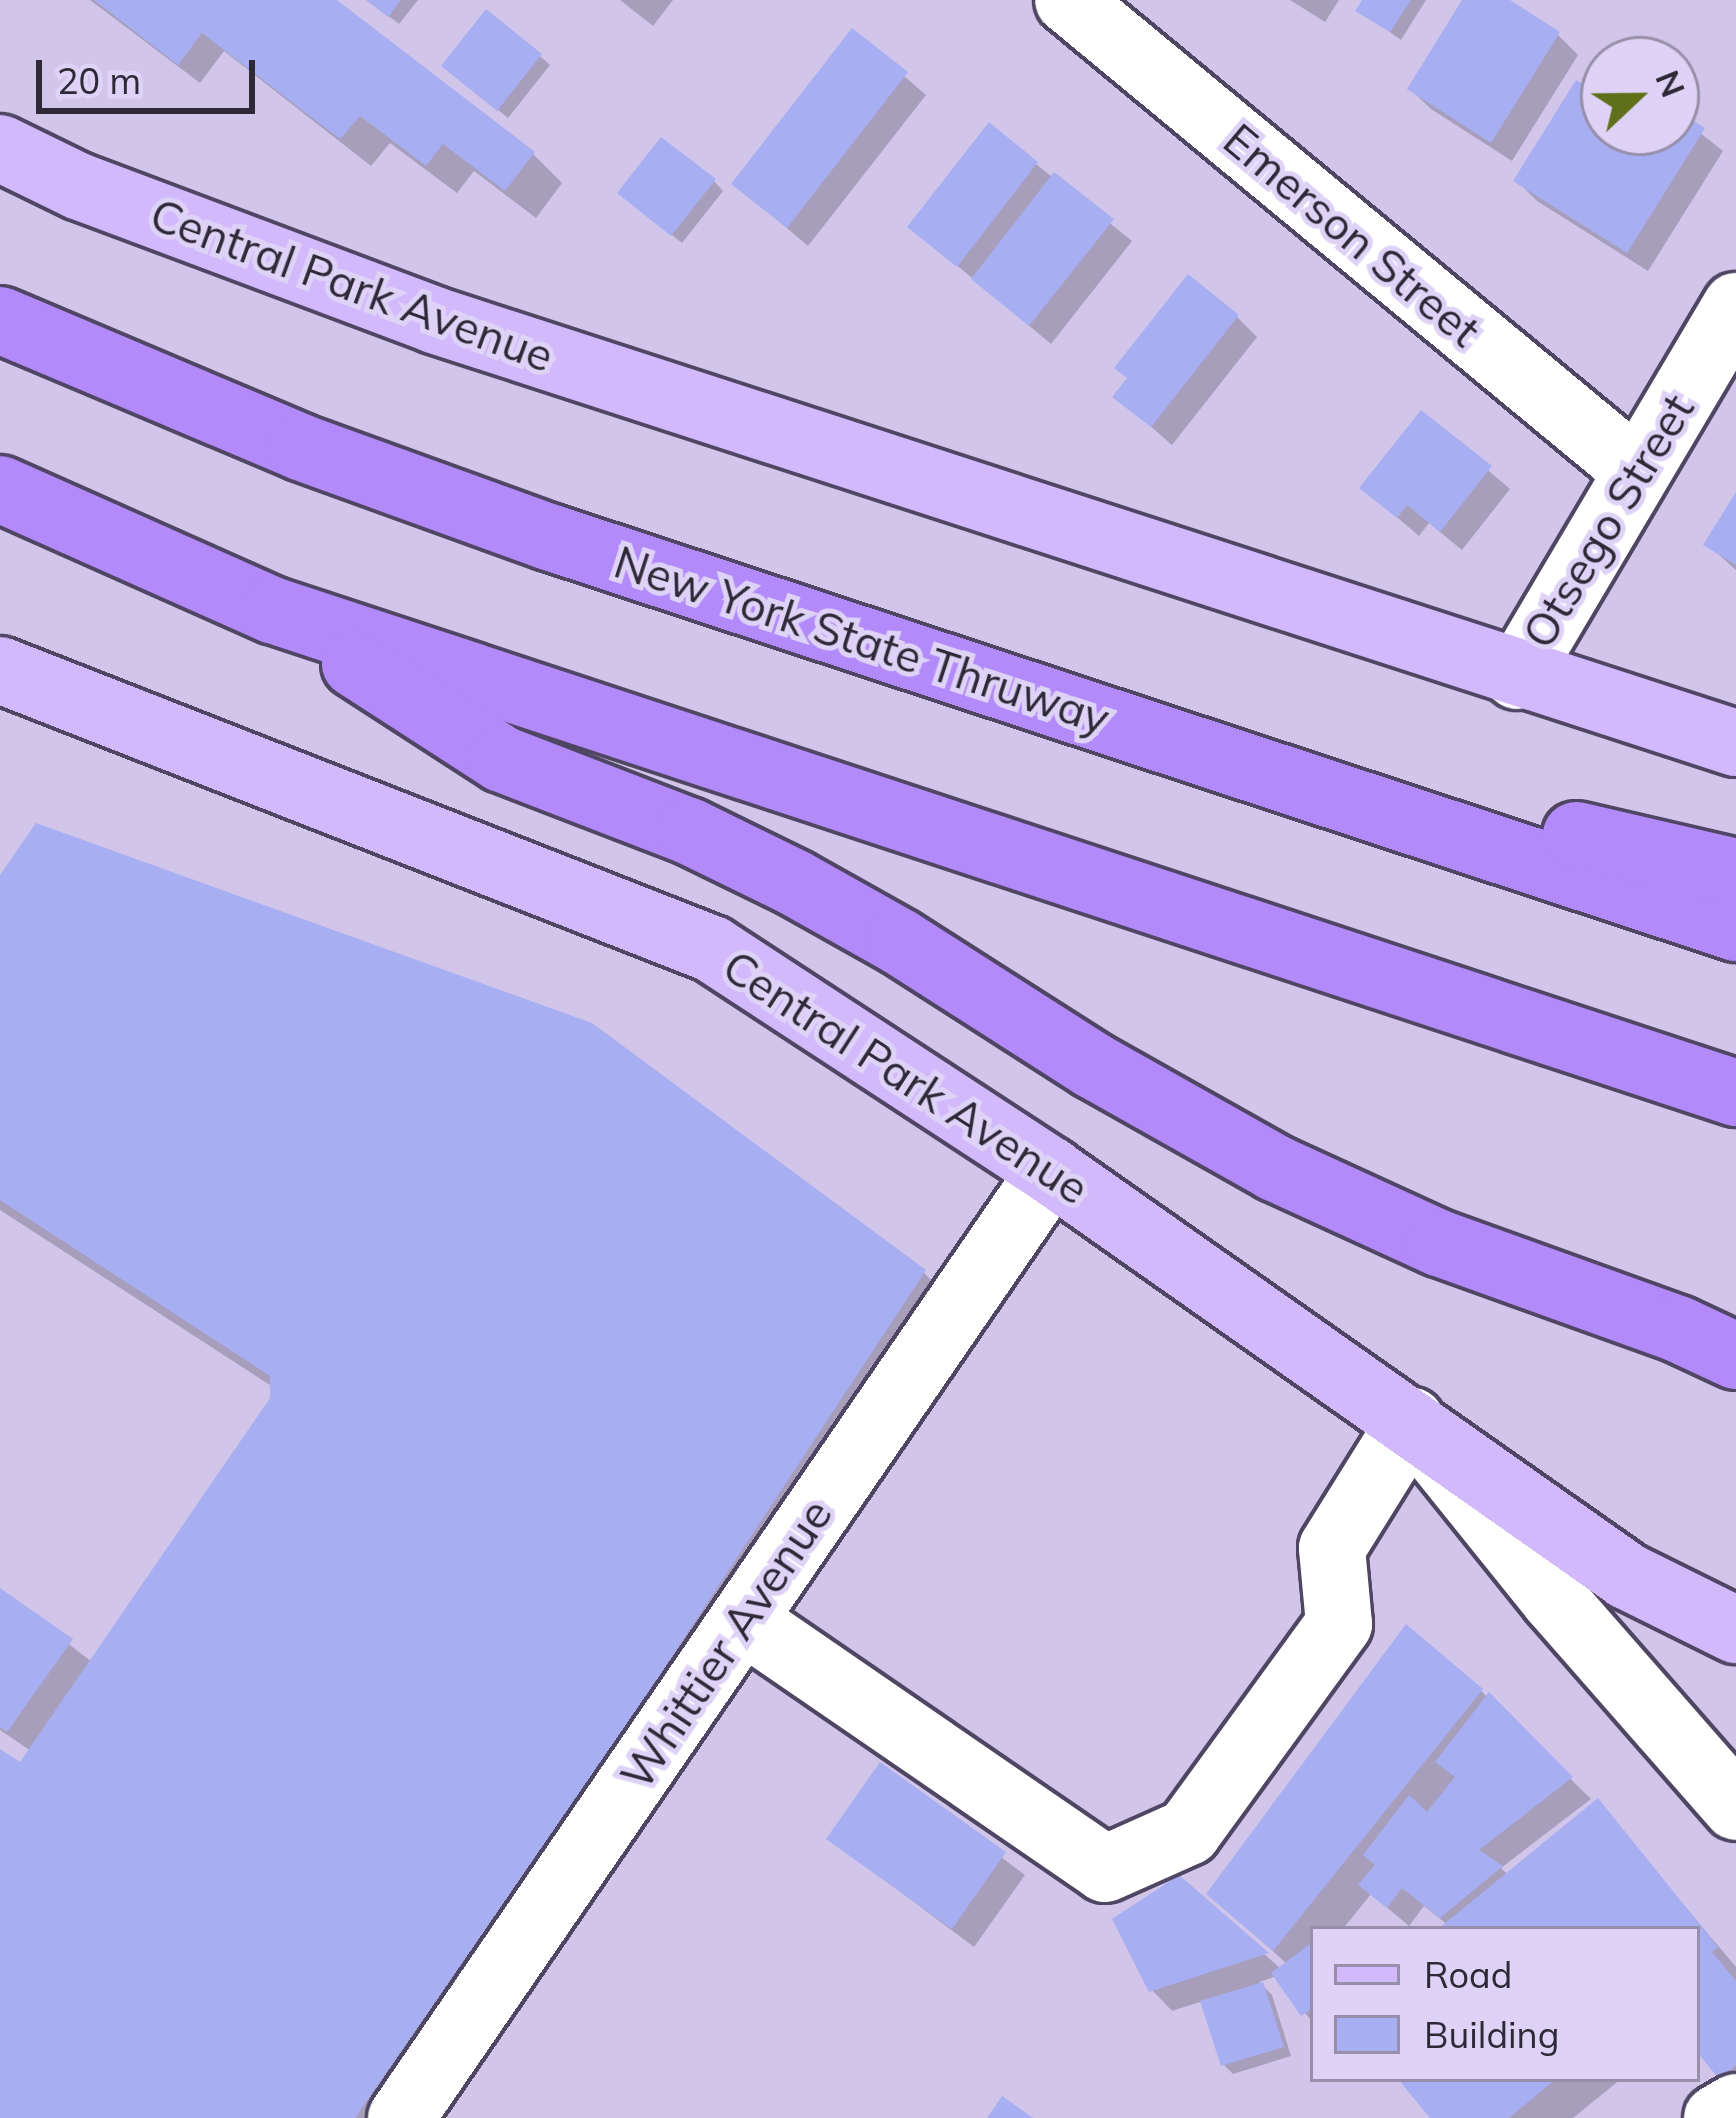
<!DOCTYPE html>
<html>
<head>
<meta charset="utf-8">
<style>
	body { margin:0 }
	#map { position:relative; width:1736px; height:2118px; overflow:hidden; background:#d1c6ea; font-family:Mulish,sans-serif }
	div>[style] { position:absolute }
	.shadow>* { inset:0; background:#0003 }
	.building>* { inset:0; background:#a7aef2 }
	.roads { filter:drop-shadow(3px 0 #4f4663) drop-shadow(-3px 0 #4f4663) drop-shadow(0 3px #4f4663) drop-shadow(0 -3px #4f4663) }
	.minor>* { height:66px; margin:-33px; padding:0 33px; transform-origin:33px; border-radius:33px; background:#fff }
	.major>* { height:66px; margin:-33px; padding:0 33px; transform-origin:33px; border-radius:33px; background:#d1b9fc }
	.highway>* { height:66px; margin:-33px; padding:0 33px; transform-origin:33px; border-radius:33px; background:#b28afa }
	span { translate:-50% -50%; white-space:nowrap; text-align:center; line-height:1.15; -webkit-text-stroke:10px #ded3f7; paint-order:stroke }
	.street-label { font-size:45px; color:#2e2937 }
	.legend { position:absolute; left:1310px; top:1926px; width:390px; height:156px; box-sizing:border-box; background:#ded3f7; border:3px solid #988faa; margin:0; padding:15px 21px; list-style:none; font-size:36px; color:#2e2937 }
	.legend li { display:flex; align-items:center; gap:24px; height:60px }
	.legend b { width:60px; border:3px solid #988faa }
	.north { position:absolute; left:1580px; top:36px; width:120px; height:120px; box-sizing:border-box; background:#ded3f7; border:3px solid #988faa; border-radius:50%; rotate:68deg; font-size:33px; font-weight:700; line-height:48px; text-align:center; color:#2e2937 }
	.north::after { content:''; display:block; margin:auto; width:42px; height:54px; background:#606f1a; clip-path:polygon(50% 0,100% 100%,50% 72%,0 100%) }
	.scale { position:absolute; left:36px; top:60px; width:219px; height:54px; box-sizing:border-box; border:6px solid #2e2937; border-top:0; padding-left:15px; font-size:36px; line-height:42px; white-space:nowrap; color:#2e2937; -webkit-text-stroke:9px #ded3f7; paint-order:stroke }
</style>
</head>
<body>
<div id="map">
	<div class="shadow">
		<i style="clip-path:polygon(90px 0,333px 0,533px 154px,562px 183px,536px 218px,474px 171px,457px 193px,390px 143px,371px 166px,224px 51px,200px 83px)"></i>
		<i style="clip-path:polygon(367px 0,418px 0,399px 24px)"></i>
		<i style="clip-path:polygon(620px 0,673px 0,653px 26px)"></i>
		<i style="clip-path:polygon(1290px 0,1339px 0,1325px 22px)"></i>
		<i style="clip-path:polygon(1366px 0,1426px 0,1401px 40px,1359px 10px)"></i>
		<i style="clip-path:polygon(1466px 0,1504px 0,1558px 35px,1578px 55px,1512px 161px,1431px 109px,1410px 89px)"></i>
		<i style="clip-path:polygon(853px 32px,926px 95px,808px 246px,735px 184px)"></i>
		<i style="clip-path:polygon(540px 56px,550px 65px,508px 118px,455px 75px)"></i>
		<i style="clip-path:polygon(1604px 101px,1604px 132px,1676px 132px,1676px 114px,1723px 151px,1648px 271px,1537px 201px,1517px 181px)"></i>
		<i style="clip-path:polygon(1036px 164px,1132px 241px,1051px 344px,911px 227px)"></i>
		<i style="clip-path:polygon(714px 181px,723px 191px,682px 243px,631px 202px)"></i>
		<i style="clip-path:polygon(1237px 317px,1257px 337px,1172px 445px,1116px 396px)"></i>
		<i style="clip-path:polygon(1422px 414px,1510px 489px,1462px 550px,1429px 523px,1419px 536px,1363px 488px)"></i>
		<i style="clip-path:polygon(1736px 497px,1736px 570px,1707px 544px)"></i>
		<i style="clip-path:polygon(0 881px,924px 1273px,960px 1309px,416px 2118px,0 2118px,0 1752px,20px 1766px,31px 1751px,0 1730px,0 1591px,92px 1662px,273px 1398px,273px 1387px,0 1210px)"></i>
		<i style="clip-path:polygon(1481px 1691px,1591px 1799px,1501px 1868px,1508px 1875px,1597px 1802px,1736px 1967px,1736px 2092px,1697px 2047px,1697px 1929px,1443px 1929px,1448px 1925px,1424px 1906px,1409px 1926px,1371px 1894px,1343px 1929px,1313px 1929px,1313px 2023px,1277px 1976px,1259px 1982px,1272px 1995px,1291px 2056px,1233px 2074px,1224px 2065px,1203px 2001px,1172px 2011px,1152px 1990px,1179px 1879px,1281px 1969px,1288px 1965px,1210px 1893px)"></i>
		<i style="clip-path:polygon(880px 1766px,1025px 1875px,974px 1947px,830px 1839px)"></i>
		<i style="clip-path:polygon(1402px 2079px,1621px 2079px,1573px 2118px,1434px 2118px)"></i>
	</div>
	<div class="building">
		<i style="clip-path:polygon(94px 0,337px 0,535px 152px,505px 191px,443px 144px,426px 166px,360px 116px,340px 139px,202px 33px,178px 65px)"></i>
		<i style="clip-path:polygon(366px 0,401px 0,388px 17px)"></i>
		<i style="clip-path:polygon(1362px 0,1411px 0,1390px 32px,1355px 11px)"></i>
		<i style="clip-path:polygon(1462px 0,1510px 0,1560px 32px,1491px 143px,1407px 89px)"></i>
		<i style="clip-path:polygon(486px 9px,542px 54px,497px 111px,441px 66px)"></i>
		<i style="clip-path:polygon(852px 28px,908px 72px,787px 228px,731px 184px)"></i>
		<i style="clip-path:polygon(1576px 80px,1604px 98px,1604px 132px,1676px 132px,1676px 110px,1705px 128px,1627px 253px,1513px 181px)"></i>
		<i style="clip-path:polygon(989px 122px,1038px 162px,957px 267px,907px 227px)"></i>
		<i style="clip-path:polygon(661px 137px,716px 179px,671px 236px,617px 193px)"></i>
		<i style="clip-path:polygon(1054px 172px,1114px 219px,1029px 326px,971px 279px)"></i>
		<i style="clip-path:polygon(1188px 274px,1239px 315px,1151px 427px,1112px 397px,1127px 378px,1114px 368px)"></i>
		<i style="clip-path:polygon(1421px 410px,1492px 466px,1440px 532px,1407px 505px,1397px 518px,1359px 488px)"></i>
		<i style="clip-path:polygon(1736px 492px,1736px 565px,1703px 545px)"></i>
		<i style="clip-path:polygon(36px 823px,592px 1023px,926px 1270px,648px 1693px,355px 2118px,0 2118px,0 1749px,20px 1762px,270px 1398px,270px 1376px,0 1200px,0 875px)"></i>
		<i style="clip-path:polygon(0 1588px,73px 1639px,7px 1732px,0 1727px)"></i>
		<i style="clip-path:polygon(1406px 1624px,1483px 1689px,1273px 1951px,1206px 1894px)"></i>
		<i style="clip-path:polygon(1489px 1692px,1573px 1777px,1479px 1850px,1503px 1866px,1440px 1918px,1402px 1888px,1387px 1908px,1358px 1885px,1375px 1865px,1363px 1855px,1409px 1795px,1427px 1812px,1455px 1777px,1435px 1762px)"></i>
		<i style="clip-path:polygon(880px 1762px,1006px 1852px,952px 1929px,826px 1839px)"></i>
		<i style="clip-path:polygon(1598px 1798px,1718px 1947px,1712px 1952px,1736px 1981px,1736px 2065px,1719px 2079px,1697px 2052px,1697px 1929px,1438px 1929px)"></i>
		<i style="clip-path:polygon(1179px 1875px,1269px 1953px,1149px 1992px,1112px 1919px)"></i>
		<i style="clip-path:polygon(1313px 1942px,1313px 2008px,1301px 2016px,1271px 1973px)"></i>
		<i style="clip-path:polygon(1263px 1982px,1284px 2047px,1221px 2066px,1200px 2001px)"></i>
		<i style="clip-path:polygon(1398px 2079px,1556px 2079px,1509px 2118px,1430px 2118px)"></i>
		<i style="clip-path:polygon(1002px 2096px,1033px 2118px,987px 2118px)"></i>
	</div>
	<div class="roads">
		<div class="minor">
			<i style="left:1068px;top:0;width:737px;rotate:39.61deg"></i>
			<i style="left:1517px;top:676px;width:430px;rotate:-59.4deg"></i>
			<i style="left:743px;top:1620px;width:439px;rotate:34.5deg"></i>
			<i style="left:1105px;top:1869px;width:91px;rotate:-24deg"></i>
			<i style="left:1188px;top:1832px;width:257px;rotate:-54deg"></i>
			<i style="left:1339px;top:1624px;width:76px;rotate:-95.3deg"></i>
			<i style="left:1332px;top:1548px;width:150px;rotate:-58.1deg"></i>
			<i style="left:1411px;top:1421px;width:230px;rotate:51.2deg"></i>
			<i style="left:1555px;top:1600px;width:275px;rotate:48.8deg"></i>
			<i style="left:401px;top:2118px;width:1149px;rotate:-55.54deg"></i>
			<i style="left:1717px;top:2118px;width:22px;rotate:-30deg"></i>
		</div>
		<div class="major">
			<i style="left:0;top:148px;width:87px;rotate:26deg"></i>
			<i style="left:78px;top:186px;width:380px;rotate:20.6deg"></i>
			<i style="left:434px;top:320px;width:1369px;rotate:18deg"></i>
			<i style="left:0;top:670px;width:765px;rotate:21.4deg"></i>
			<i style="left:712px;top:949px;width:405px;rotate:33.2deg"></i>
			<i style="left:1051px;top:1171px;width:704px;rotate:35.11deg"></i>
			<i style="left:1627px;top:1576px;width:122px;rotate:26.4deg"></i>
		</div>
		<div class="highway">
			<i style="left:0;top:320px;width:326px;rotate:22.9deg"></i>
			<i style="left:300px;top:447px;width:265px;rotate:19.9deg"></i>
			<i style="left:549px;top:537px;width:1250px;rotate:18.23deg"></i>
			<i style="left:0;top:489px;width:298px;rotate:24deg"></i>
			<i style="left:272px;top:610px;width:1542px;rotate:18.26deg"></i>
			<i style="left:355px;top:664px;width:175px;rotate:32.9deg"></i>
			<i style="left:502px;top:759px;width:200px;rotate:21.1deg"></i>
			<i style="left:689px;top:831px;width:118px;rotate:26.1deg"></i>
			<i style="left:795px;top:883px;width:120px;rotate:29.3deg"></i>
			<i style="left:900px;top:942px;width:230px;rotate:32.6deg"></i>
			<i style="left:1094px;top:1066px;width:208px;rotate:29.4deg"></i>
			<i style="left:1275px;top:1168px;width:180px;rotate:24.6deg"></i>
			<i style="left:1439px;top:1243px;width:254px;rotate:19.8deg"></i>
			<i style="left:1678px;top:1329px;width:64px;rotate:25deg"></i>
			<i style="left:1576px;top:835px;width:164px;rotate:13deg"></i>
		</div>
	</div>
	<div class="street-label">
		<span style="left:1352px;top:235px;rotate:40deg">Emerson Street</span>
		<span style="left:352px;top:285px;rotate:20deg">Central Park Avenue</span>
		<span style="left:1608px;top:521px;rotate:-59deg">Otsego Street</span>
		<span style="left:862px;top:640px;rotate:18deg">New York State Thruway</span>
		<span style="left:906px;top:1077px;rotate:33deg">Central Park Avenue</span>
		<span style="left:726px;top:1644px;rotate:-56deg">Whittier Avenue</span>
	</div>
	<ul class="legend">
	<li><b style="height:15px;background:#d1b9fc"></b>Road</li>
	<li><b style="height:33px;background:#a7aef2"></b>Building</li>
	</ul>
	<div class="north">N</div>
	<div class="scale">20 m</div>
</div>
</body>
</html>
